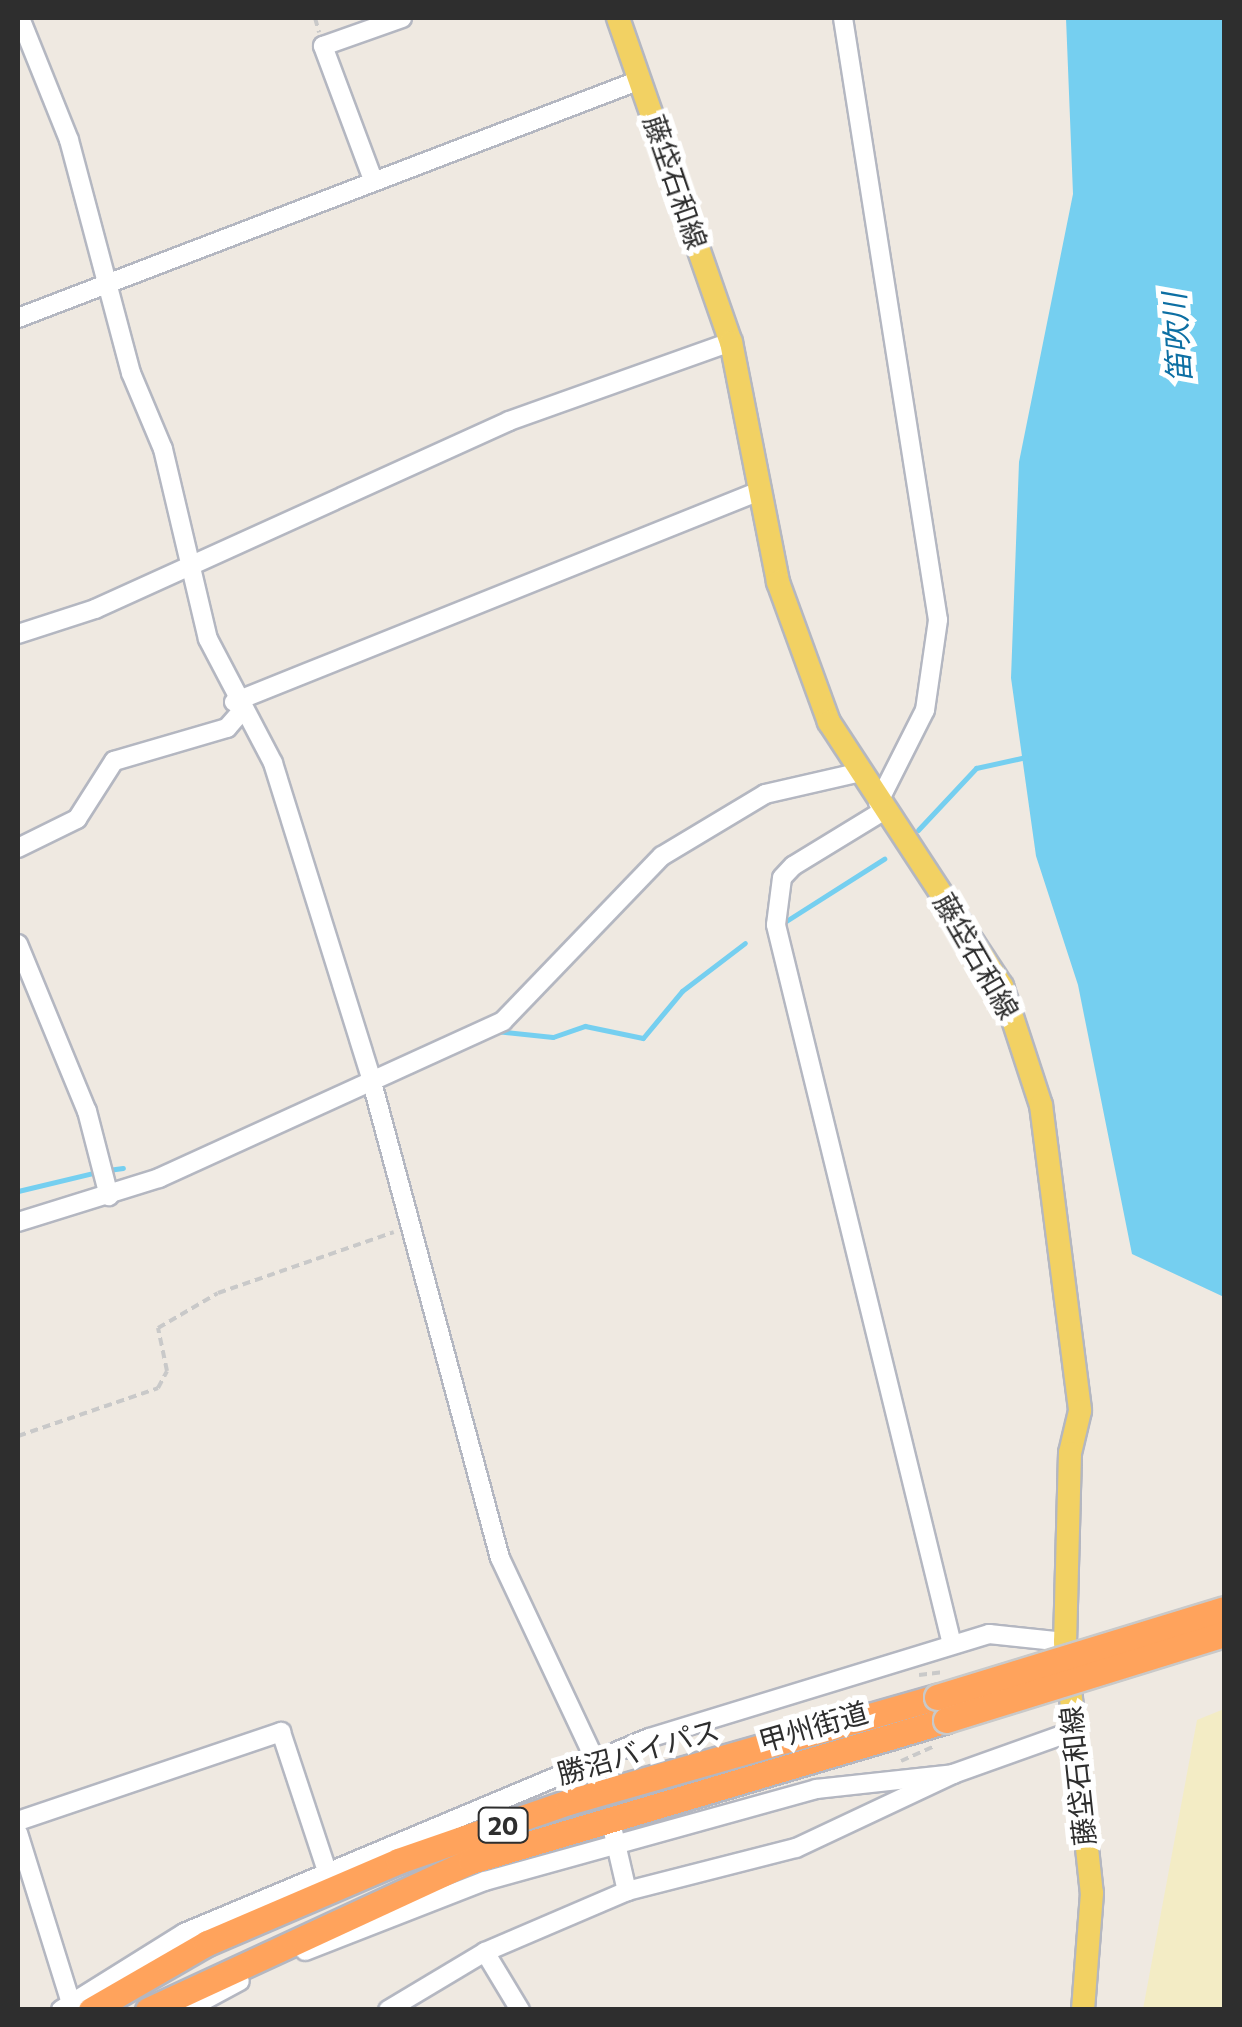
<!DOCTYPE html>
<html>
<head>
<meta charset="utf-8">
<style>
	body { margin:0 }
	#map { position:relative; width:1242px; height:2027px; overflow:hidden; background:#efe9e1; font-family:Commissioner,"Noto Sans JP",sans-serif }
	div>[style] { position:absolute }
	.sand>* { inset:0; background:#f3ecc5 }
	.water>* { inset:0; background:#75cff0 }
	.stream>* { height:5px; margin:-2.5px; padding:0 2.5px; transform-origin:2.5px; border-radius:2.5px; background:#75cff0 }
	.path>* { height:4px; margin-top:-2px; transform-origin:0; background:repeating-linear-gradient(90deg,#c9c9c9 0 8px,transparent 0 13px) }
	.roads { filter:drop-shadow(2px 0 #b4b7c1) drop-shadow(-2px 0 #b4b7c1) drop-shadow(0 2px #b4b7c1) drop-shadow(0 -2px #b4b7c1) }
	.minor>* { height:18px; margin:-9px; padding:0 9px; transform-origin:9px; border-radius:9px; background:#fff }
	.major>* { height:22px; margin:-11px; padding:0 11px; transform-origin:11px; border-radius:11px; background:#f2d163 }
	.highway>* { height:25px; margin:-12.5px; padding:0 12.5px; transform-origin:12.5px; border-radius:12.5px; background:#ffa35c }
	.bridges { filter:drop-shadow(2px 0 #c9c9c9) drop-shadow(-2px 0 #c9c9c9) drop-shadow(0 2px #c9c9c9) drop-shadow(0 -2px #c9c9c9) }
	.highway-bridge>* { height:25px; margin:-12.5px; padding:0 12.5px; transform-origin:12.5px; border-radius:12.5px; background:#ffa35c }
	span { translate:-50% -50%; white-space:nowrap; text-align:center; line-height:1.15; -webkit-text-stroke:10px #fff; paint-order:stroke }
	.shield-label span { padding:2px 8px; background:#fff; border:2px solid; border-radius:8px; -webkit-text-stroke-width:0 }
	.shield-label { font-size:25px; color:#2e2e2e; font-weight:700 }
	.street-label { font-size:28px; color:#2e2e2e }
	.water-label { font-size:30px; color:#0d6fa3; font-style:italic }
	.frame { position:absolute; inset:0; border:20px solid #2e2e2e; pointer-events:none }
</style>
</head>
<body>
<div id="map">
	<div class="sand">
		<i style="clip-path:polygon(1224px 1709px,1224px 2009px,1143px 2009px,1197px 1720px)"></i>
	</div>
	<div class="water">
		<i style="clip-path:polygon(1066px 18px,1224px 18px,1224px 1297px,1132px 1254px,1078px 985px,1036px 856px,1011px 678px,1019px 462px,1073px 194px)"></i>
	</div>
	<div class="stream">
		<i style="left:918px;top:830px;width:85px;rotate:-46.9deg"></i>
		<i style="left:976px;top:768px;width:51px;rotate:-12.4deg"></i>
		<i style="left:783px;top:923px;width:120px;rotate:-32.4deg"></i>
		<i style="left:496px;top:1031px;width:57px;rotate:6deg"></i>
		<i style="left:553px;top:1037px;width:34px;rotate:-19deg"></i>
		<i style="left:585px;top:1026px;width:59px;rotate:11.7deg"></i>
		<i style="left:643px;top:1038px;width:61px;rotate:-50.3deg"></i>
		<i style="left:682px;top:991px;width:79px;rotate:-37.3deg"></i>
		<i style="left:108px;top:1170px;width:15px;rotate:-8deg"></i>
		<i style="left:18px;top:1191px;width:81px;rotate:-13.5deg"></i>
	</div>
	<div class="path">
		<i style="left:315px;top:18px;width:15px;rotate:74deg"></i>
		<i style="left:18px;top:1436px;width:148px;rotate:-18.9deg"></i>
		<i style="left:158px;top:1388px;width:19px;rotate:-62deg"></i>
		<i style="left:167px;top:1371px;width:44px;rotate:-101.8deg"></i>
		<i style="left:158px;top:1328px;width:69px;rotate:-30.3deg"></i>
		<i style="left:218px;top:1293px;width:186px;rotate:-19.1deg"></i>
		<i style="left:919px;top:1675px;width:25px;rotate:-7deg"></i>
		<i style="left:901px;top:1761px;width:35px;rotate:-24deg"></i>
	</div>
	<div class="roads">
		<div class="minor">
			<i style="left:20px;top:18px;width:131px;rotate:68.1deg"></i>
			<i style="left:69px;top:140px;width:241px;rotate:75.1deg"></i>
			<i style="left:131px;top:373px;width:82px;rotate:67.2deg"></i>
			<i style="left:163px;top:449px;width:195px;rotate:76.7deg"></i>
			<i style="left:208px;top:639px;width:140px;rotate:62.3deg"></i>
			<i style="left:273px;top:763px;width:327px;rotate:72.7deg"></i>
			<i style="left:370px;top:1075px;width:500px;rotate:74.94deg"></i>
			<i style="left:500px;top:1558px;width:223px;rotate:64.8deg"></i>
			<i style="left:595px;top:1760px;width:16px;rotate:97deg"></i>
			<i style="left:843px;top:18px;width:609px;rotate:81.03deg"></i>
			<i style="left:938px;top:620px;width:91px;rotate:98.2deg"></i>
			<i style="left:925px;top:710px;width:104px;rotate:116.8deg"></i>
			<i style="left:372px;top:177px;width:140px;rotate:-110.5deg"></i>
			<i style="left:323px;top:46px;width:84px;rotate:-19.5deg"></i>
			<i style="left:18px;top:318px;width:666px;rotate:-20.94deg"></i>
			<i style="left:18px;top:634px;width:81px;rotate:-18deg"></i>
			<i style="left:95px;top:609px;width:455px;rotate:-24.4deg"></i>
			<i style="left:509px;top:421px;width:236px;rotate:-19.6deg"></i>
			<i style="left:234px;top:702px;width:564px;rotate:-21.88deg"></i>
			<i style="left:883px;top:811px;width:105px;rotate:148.6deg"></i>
			<i style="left:793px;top:866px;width:16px;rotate:133deg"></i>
			<i style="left:782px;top:878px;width:47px;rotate:97.3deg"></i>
			<i style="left:776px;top:925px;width:740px;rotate:76.25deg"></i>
			<i style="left:18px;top:848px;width:66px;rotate:-26.2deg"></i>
			<i style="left:77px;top:819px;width:69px;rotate:-57.5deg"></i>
			<i style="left:114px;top:761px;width:118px;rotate:-16.3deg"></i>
			<i style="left:227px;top:728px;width:23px;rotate:-49deg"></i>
			<i style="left:18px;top:944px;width:181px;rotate:67.6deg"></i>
			<i style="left:87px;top:1111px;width:88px;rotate:75.5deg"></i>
			<i style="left:18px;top:1222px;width:148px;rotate:-17.3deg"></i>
			<i style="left:159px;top:1178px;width:378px;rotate:-24.5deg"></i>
			<i style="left:503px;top:1021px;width:229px;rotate:-46.1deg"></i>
			<i style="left:662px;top:856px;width:120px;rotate:-31deg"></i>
			<i style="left:765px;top:794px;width:94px;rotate:-12.9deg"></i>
			<i style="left:18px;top:1821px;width:278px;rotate:-18.7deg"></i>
			<i style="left:281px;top:1732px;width:146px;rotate:71.7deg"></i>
			<i style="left:613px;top:1831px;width:62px;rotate:76.9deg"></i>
			<i style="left:18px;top:1833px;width:185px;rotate:72.7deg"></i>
			<i style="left:305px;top:1951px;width:193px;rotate:-21.3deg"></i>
			<i style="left:485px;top:1881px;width:344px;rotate:-15.5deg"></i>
			<i style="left:816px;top:1789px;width:138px;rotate:-6.2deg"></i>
			<i style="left:485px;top:1952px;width:68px;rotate:58.9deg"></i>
			<i style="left:61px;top:2010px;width:145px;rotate:-32deg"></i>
			<i style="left:184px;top:1933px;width:504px;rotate:-22.75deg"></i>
			<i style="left:649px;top:1738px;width:356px;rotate:-17deg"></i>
			<i style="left:989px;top:1634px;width:76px;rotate:6deg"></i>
			<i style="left:186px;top:2010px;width:61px;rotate:-28.2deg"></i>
			<i style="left:388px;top:2010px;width:113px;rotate:-30.9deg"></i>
			<i style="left:485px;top:1952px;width:155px;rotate:-23.2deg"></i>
			<i style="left:627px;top:1891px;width:174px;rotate:-14.3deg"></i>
			<i style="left:796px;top:1848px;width:174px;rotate:-25.2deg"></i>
			<i style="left:953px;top:1774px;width:124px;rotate:-19.7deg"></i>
		</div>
		<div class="major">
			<i style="left:618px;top:18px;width:343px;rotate:70.8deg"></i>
			<i style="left:731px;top:342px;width:245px;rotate:78.9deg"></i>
			<i style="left:778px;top:582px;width:149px;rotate:70deg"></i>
			<i style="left:829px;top:722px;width:316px;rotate:56.8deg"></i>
			<i style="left:1002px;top:986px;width:125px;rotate:71.9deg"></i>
			<i style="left:1041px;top:1105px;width:308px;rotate:82.7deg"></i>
			<i style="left:1080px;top:1411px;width:43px;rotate:103.4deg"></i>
			<i style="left:1070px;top:1453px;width:189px;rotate:91.5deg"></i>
			<i style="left:1065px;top:1642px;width:252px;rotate:83.9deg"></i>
			<i style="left:1092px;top:1893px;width:117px;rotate:94.4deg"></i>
		</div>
		<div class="highway">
			<i style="left:91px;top:2010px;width:134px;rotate:-30deg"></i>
			<i style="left:207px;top:1943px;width:208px;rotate:-23.2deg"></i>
			<i style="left:398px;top:1861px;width:180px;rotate:-19.1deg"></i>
			<i style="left:568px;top:1802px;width:384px;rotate:-15.9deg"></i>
			<i style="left:148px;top:2010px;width:356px;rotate:-24.8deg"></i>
			<i style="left:471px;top:1861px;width:495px;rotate:-16.5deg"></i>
		</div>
	</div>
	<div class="bridges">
		<div class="highway-bridge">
			<i style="left:937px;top:1697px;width:300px;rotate:-17deg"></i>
			<i style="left:946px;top:1720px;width:291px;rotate:-17.2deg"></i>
		</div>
	</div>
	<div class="shield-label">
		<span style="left:503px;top:1825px">20</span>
	</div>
	<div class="street-label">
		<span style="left:676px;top:182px;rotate:71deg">藤垈石和線</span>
		<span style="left:977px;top:956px;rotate:60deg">藤垈石和線</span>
		<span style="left:813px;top:1726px;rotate:-16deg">甲州街道</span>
		<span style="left:638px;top:1751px;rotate:-16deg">勝沼バイパス</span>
		<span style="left:1077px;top:1776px;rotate:-96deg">藤垈石和線</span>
	</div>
	<div class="water-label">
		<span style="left:1176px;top:338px;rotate:-94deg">笛吹川</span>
	</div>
	<div class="frame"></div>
</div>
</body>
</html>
